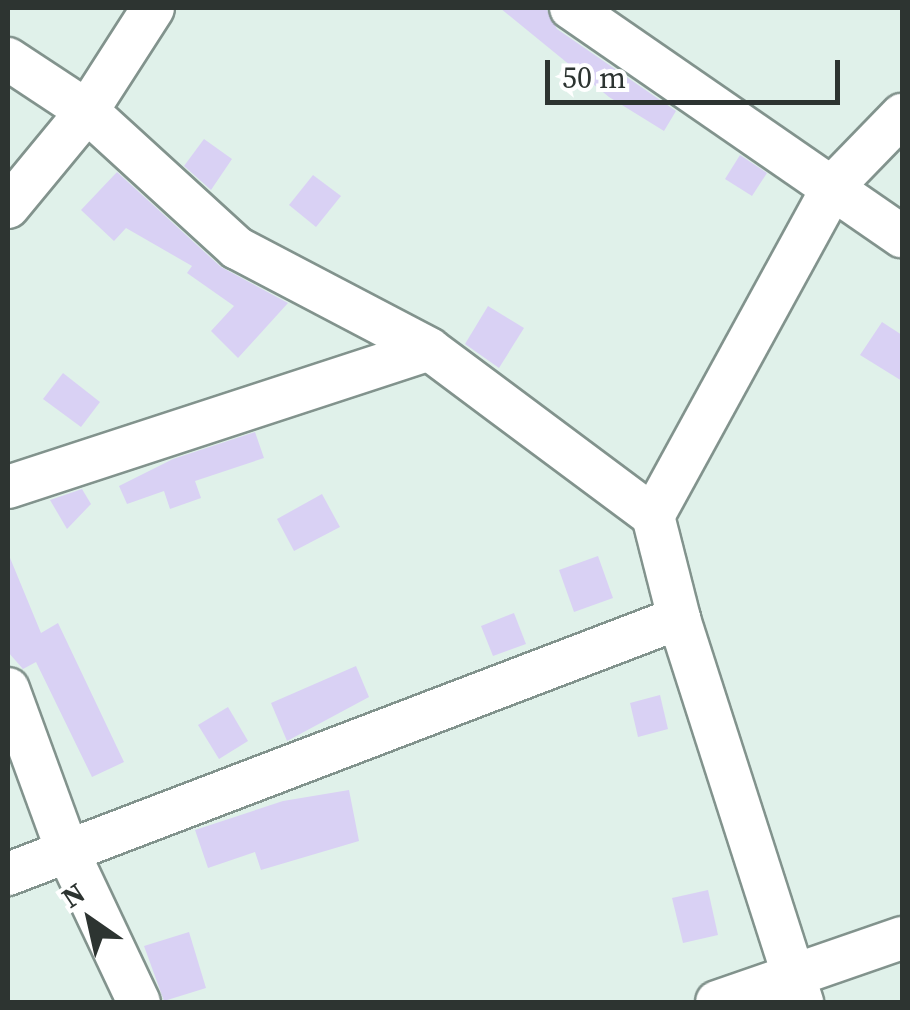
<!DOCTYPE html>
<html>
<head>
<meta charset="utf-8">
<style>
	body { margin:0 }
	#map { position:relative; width:910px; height:1010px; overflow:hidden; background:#e0f1ea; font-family:"Source Serif 4",serif }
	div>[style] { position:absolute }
	.building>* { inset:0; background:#d9d1f4 }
	.roads { filter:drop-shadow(2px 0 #82938d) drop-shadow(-2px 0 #82938d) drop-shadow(0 2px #82938d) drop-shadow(0 -2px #82938d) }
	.minor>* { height:42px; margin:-21px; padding:0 21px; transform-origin:21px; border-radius:21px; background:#fff }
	span { translate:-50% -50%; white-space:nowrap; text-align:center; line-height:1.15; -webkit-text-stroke:8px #fff; paint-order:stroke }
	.frame { position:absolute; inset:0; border:10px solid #2d3431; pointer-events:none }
	.north { position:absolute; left:40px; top:870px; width:100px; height:100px; -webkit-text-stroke:8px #fff; paint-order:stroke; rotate:326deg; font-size:28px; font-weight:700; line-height:40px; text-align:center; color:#2d3431 }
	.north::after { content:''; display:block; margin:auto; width:35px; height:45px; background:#2d3431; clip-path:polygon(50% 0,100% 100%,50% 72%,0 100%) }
	.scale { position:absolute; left:545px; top:60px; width:295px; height:45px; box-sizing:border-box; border:5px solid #2d3431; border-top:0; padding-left:12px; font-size:30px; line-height:35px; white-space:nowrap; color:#2d3431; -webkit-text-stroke:8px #fff; paint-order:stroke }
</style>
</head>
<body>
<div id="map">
	<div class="building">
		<i style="clip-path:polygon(500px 8px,546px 8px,557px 29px,676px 111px,664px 131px,609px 97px)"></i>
		<i style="clip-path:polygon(204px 139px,232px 159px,211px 190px,184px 166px)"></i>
		<i style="clip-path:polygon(740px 155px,767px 173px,752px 196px,725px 179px)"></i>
		<i style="clip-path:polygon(117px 172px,221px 267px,288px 303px,238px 358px,211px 331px,234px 306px,187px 273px,192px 266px,126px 228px,114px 241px,81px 210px)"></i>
		<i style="clip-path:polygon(313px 175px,341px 196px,316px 227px,289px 205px)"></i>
		<i style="clip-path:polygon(488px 306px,524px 328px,499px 368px,465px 344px)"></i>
		<i style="clip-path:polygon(882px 322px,902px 335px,902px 381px,860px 355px)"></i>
		<i style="clip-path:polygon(63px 373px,100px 402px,81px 427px,43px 399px)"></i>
		<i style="clip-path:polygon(255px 432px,264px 458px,195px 481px,201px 498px,170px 509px,164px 491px,127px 504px,119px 486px,173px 459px)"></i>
		<i style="clip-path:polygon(82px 489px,91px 504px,67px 529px,50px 500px)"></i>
		<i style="clip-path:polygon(322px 494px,340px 527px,294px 551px,277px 519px)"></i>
		<i style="clip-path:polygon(8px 553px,41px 633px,58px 623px,124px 762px,92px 777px,36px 662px,23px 669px,8px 652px)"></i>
		<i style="clip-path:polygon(598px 556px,613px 598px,574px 612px,559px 570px)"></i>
		<i style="clip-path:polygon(514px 613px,526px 644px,493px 656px,481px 626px)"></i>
		<i style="clip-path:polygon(356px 666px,369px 697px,287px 741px,271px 703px)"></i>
		<i style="clip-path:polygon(660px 695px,668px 729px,638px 737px,630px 703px)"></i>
		<i style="clip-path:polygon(228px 707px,248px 741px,219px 759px,198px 725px)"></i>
		<i style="clip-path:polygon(349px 790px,359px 841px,261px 870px,255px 852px,208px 868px,195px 830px,283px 801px)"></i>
		<i style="clip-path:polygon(708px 890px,718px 935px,683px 943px,672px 898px)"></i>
		<i style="clip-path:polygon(189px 932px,206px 988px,164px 1001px,144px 946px)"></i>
	</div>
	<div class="roads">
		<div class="minor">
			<i style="left:571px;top:8px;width:402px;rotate:34.6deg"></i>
			<i style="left:8px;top:59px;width:95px;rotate:33.4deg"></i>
			<i style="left:87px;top:111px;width:203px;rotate:42.4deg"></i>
			<i style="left:237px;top:248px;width:217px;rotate:27.7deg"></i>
			<i style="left:429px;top:349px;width:279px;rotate:36.7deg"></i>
			<i style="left:8px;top:207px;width:124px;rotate:-50.5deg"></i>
			<i style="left:87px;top:111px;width:122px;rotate:-57.3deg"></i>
			<i style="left:8px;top:487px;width:443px;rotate:-18.1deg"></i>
			<i style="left:8px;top:689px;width:171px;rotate:69.9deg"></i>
			<i style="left:67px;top:850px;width:168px;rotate:64.7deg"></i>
			<i style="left:8px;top:874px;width:718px;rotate:-20.88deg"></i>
			<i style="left:717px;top:1002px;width:196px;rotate:-19.1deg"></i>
			<i style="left:802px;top:1002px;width:403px;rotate:-107.8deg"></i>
			<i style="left:679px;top:618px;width:105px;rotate:-104.3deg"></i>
			<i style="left:653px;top:516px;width:377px;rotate:-61.3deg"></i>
			<i style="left:834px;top:185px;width:98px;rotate:-45.8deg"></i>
		</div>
	</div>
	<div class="frame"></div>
	<div class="north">N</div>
	<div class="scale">50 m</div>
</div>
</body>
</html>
